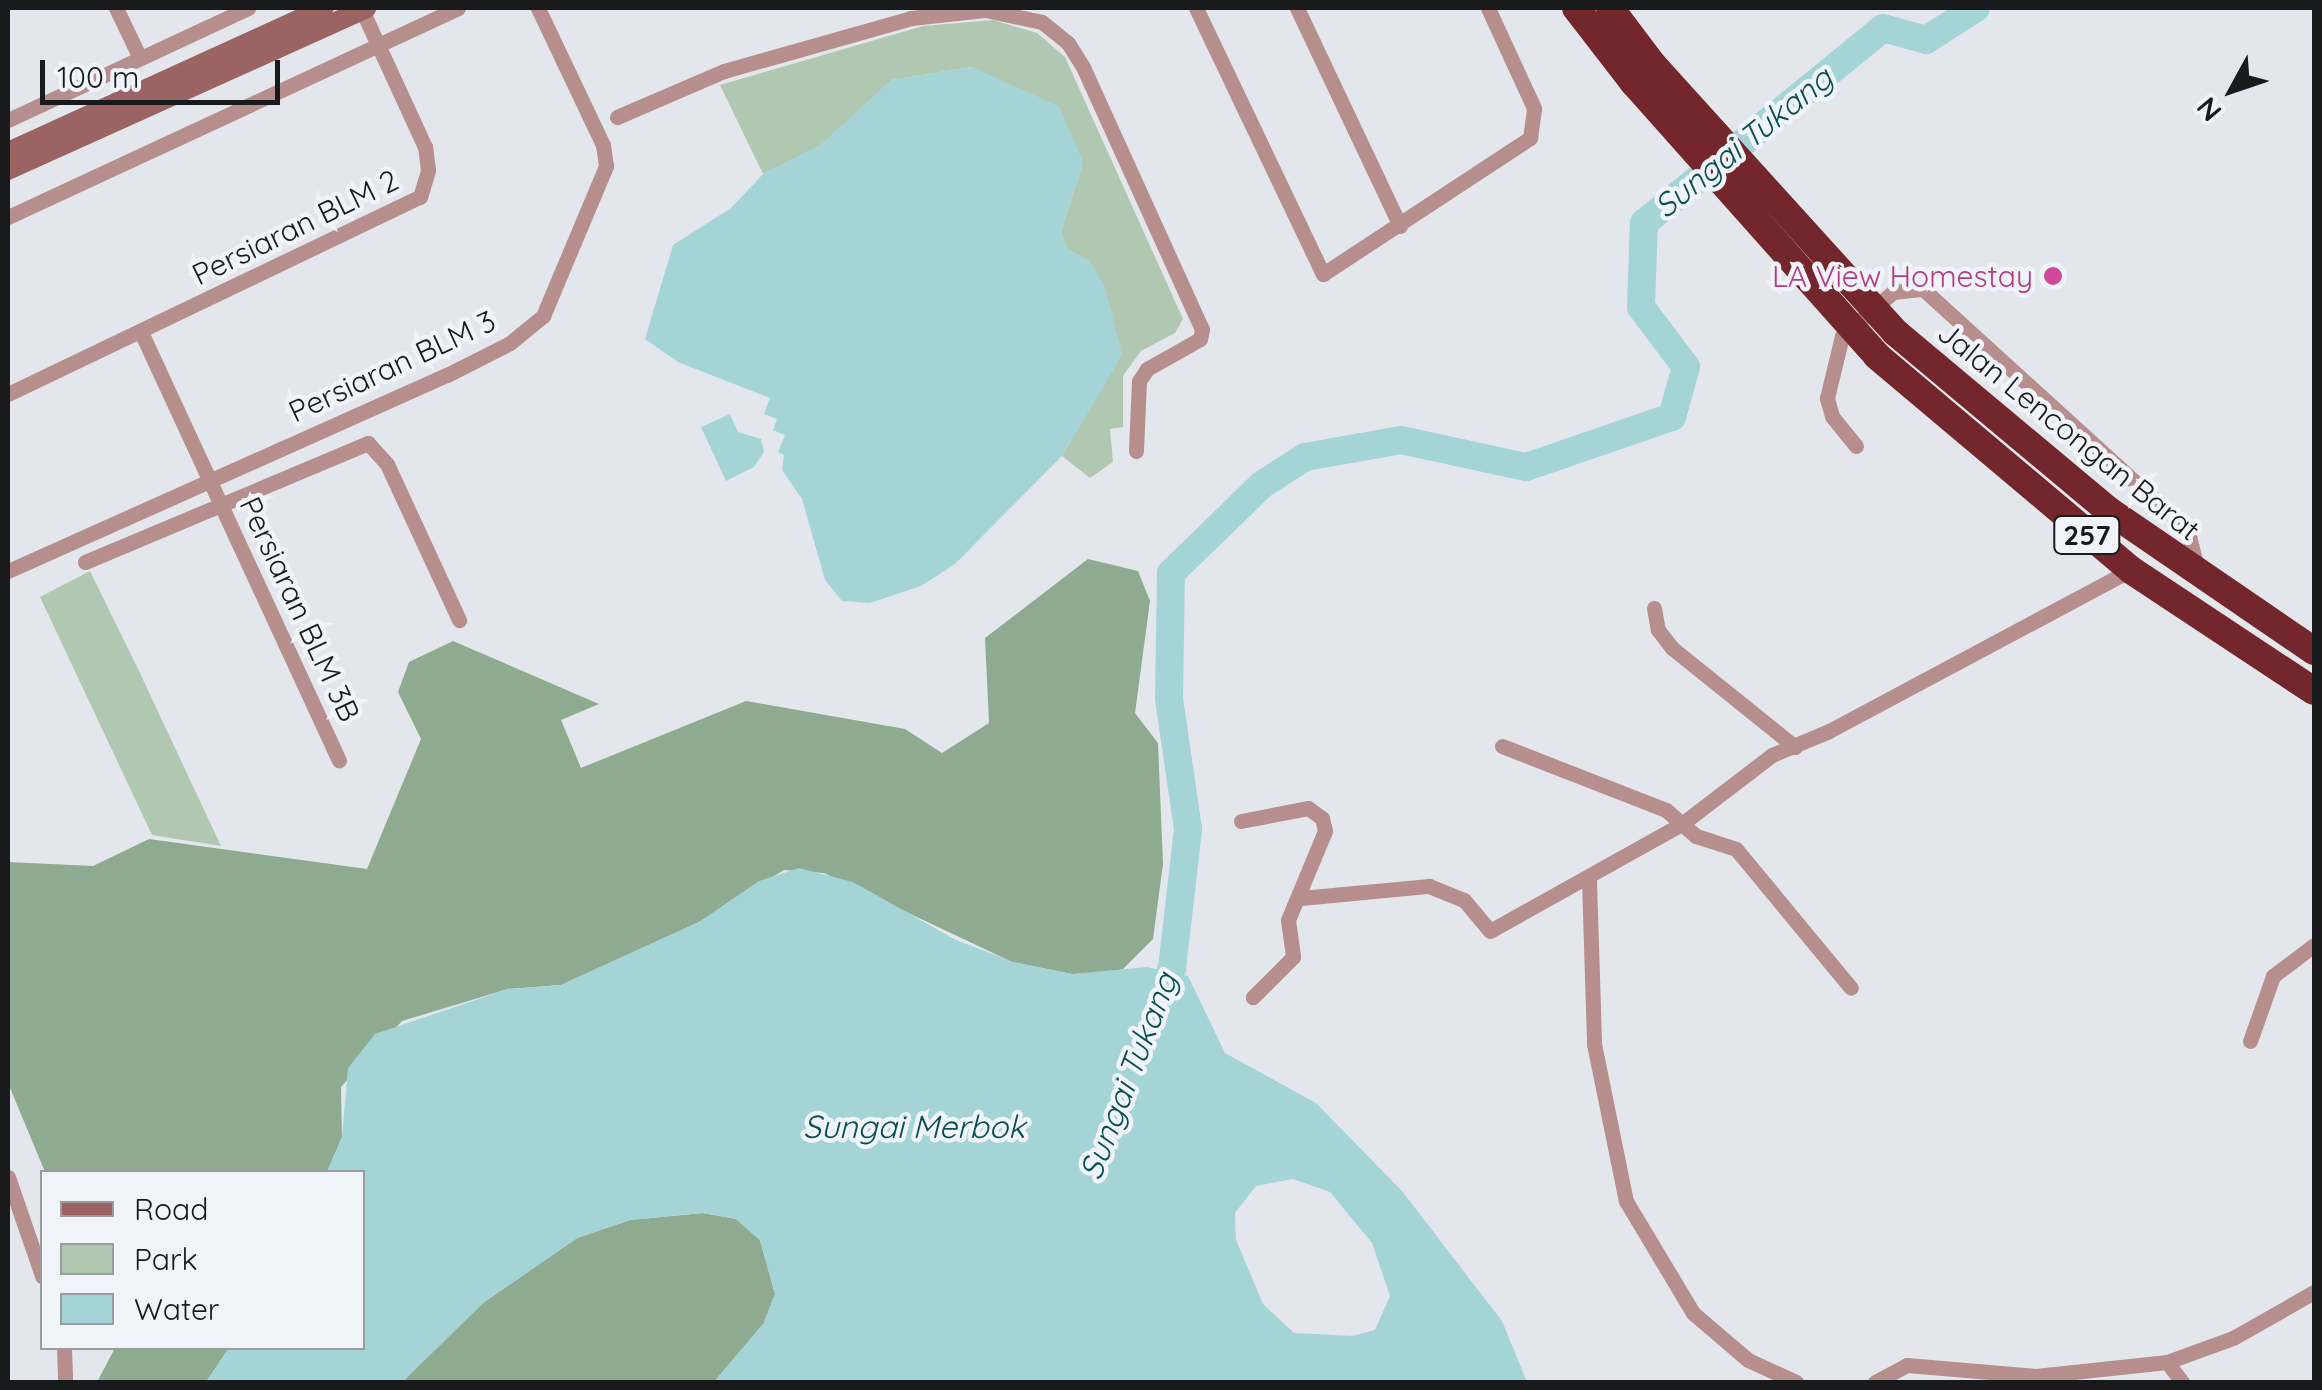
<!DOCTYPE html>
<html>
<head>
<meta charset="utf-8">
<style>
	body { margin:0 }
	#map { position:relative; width:2322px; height:1390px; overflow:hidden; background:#e3e7ec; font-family:Quicksand,sans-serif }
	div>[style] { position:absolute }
	.green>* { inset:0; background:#b0c8b2 }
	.forest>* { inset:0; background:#8eab91 }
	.water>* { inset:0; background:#a5d4d7 }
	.river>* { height:28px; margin:-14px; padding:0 14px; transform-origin:14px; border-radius:14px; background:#a5d4d7 }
	.street>* { height:15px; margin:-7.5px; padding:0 7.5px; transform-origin:7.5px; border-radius:7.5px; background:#b68e8e }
	.secondary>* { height:20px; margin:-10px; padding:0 10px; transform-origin:10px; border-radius:10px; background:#9c6364 }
	.highway>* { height:28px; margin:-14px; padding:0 14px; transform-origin:14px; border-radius:14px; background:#74262d }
	.highway-bridge>* { height:28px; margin:-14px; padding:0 14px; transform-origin:14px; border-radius:14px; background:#74262d }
	.dots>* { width:28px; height:28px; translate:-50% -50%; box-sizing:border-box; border:5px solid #f0f4f9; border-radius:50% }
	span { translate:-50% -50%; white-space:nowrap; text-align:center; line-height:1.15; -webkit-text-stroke:9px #f0f4f9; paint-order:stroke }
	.shield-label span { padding:2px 8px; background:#f0f4f9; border:2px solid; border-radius:8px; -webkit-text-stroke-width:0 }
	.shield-label { font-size:28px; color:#181a1b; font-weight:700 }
	.street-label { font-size:30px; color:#181a1b }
	.hotel-label { font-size:30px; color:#b23c85 }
	.right { translate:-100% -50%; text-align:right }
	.water-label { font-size:32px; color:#084f52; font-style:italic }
	.frame { position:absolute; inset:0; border:10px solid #181a1b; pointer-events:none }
	.legend { position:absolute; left:40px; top:1170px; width:325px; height:180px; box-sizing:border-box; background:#f0f4f9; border:2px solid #9a9da0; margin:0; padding:12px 18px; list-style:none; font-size:30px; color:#181a1b }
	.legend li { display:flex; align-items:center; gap:20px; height:50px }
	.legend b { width:50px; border:2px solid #9a9da0 }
	.north { position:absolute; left:2182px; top:40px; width:100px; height:100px; -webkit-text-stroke:8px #f0f4f9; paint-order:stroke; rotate:230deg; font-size:28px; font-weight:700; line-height:40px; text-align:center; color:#181a1b }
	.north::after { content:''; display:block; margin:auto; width:35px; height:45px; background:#181a1b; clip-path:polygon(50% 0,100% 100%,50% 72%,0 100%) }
	.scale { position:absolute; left:40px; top:60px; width:240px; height:45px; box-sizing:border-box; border:5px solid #181a1b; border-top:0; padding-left:12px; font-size:30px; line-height:35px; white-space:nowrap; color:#181a1b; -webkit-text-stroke:8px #f0f4f9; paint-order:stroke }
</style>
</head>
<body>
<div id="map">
	<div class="green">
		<i style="clip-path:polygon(993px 20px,1037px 33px,1065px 57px,1183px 319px,1175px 333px,1141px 351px,1123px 376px,1123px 427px,1110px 429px,1113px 462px,1090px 478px,1062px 456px,1121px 355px,1104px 287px,1089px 261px,1067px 249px,1061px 232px,1083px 162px,1000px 81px,971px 67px,892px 80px,820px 146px,763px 174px,720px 85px,923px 26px)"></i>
		<i style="clip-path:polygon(90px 571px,139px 671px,221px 846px,152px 835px,40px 597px)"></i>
	</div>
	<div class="forest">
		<i style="clip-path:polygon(1088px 559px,1138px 571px,1150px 601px,1135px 713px,1158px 743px,1163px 864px,1153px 939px,1120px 972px,1072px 974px,1012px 962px,824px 873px,784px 870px,699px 922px,561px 985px,508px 989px,402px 1021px,341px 1087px,342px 1137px,327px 1172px,45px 1172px,8px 1083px,8px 862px,93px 866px,149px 839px,367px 869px,421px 739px,398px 692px,409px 662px,453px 641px,599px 704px,561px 720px,581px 768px,746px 701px,905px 729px,942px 753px,989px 723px,985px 638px)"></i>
		<i style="clip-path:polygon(703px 1213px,736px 1219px,760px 1240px,775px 1294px,764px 1323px,714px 1382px,402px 1382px,483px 1303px,577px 1238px,630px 1220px)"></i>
		<i style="clip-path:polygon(115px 1348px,229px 1348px,206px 1382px,97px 1382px)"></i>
	</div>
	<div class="water">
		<i style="clip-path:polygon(971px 67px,1059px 106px,1083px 162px,1061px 232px,1067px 249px,1089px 260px,1105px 287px,1122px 355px,1062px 456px,955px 564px,921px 586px,870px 603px,842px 601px,825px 580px,802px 499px,782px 470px,784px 455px,778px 452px,785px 435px,773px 430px,777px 419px,764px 414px,770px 398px,678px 362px,645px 339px,673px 245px,731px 208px,763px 174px,820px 145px,892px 80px)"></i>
		<i style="clip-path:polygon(730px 414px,738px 432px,761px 439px,764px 452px,754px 467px,726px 481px,701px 427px)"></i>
		<i style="clip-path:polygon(evenodd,799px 868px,853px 882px,956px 940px,1013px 962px,1072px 974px,1147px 967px,1188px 976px,1225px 1053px,1316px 1103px,1402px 1191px,1502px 1321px,1527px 1382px,714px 1382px,764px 1323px,775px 1294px,760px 1240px,736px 1219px,703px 1213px,630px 1220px,577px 1238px,483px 1303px,402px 1382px,206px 1382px,229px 1348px,362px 1348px,362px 1172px,327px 1172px,342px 1137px,348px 1068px,375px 1034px,508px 989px,561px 985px,699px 922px,759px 881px,799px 868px,1293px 1179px,1330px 1192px,1372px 1243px,1390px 1296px,1375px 1330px,1352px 1336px,1294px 1333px,1263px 1304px,1236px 1240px,1235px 1213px,1256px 1186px,1293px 1179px)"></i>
	</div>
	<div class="river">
		<i style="left:1160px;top:1000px;width:34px;rotate:-69deg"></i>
		<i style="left:1172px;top:968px;width:140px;rotate:-83.4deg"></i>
		<i style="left:1188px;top:829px;width:132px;rotate:-98.3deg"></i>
		<i style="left:1169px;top:698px;width:125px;rotate:-89.1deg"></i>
		<i style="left:1171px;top:573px;width:128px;rotate:-44.1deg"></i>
		<i style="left:1263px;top:484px;width:50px;rotate:-32.7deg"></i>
		<i style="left:1305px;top:457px;width:97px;rotate:-10deg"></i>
		<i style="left:1401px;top:440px;width:128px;rotate:12.2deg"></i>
		<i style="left:1526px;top:467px;width:154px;rotate:-18.9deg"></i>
		<i style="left:1672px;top:417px;width:52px;rotate:-74.4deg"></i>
		<i style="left:1686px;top:367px;width:75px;rotate:-126.9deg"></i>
		<i style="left:1641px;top:307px;width:84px;rotate:-88deg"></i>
		<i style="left:1644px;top:223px;width:308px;rotate:-39.2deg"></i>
		<i style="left:1883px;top:28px;width:45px;rotate:15.6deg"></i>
		<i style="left:1926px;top:40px;width:59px;rotate:-32.6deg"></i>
	</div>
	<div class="street">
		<i style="left:116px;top:8px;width:55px;rotate:64.4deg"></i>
		<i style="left:1196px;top:8px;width:295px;rotate:64.5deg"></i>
		<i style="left:1323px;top:274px;width:248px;rotate:-33.3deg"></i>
		<i style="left:1530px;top:138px;width:30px;rotate:-82deg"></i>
		<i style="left:1534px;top:108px;width:110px;rotate:-114.7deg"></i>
		<i style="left:1297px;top:8px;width:241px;rotate:64.7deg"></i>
		<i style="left:617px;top:117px;width:116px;rotate:-23.3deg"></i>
		<i style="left:724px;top:71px;width:194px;rotate:-15.8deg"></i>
		<i style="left:911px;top:18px;width:74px;rotate:-6.2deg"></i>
		<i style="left:985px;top:10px;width:58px;rotate:11.9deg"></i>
		<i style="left:1042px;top:22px;width:33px;rotate:39deg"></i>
		<i style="left:1068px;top:43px;width:28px;rotate:58deg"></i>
		<i style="left:1083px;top:67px;width:288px;rotate:65.6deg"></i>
		<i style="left:1202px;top:329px;width:10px;rotate:101deg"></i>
		<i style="left:1200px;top:339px;width:61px;rotate:150.5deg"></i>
		<i style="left:1147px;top:369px;width:14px;rotate:124deg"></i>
		<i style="left:1139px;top:381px;width:70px;rotate:92.5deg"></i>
		<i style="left:8px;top:120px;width:265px;rotate:-25deg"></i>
		<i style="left:8px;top:217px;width:496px;rotate:-24.9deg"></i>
		<i style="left:141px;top:332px;width:472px;rotate:65.2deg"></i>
		<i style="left:8px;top:394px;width:457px;rotate:-25.6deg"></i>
		<i style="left:420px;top:197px;width:28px;rotate:-73deg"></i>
		<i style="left:428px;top:170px;width:23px;rotate:-97deg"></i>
		<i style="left:425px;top:147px;width:153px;rotate:-114.7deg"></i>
		<i style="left:1856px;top:446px;width:38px;rotate:-129deg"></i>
		<i style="left:1832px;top:416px;width:19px;rotate:-106deg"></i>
		<i style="left:1827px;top:398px;width:64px;rotate:-76.4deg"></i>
		<i style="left:1842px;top:336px;width:67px;rotate:-40.8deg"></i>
		<i style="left:1893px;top:292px;width:30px;rotate:-6deg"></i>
		<i style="left:1923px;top:289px;width:336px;rotate:42.3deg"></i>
		<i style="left:2171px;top:515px;width:28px;rotate:49deg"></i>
		<i style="left:2189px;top:536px;width:37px;rotate:76deg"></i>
		<i style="left:85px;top:562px;width:307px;rotate:-22.8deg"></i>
		<i style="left:368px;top:443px;width:28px;rotate:48deg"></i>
		<i style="left:387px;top:464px;width:172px;rotate:65.2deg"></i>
		<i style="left:8px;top:571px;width:481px;rotate:-24.1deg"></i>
		<i style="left:447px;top:375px;width:71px;rotate:-26.9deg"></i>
		<i style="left:510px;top:343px;width:43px;rotate:-39.3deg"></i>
		<i style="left:543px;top:316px;width:163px;rotate:-67.2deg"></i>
		<i style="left:606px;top:166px;width:21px;rotate:-98deg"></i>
		<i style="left:603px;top:145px;width:152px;rotate:-115.4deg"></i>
		<i style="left:1654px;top:608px;width:22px;rotate:80deg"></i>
		<i style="left:1658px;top:630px;width:23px;rotate:52deg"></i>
		<i style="left:1672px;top:648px;width:158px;rotate:38.8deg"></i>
		<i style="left:1502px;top:746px;width:176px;rotate:21.3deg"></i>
		<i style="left:1666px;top:810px;width:40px;rotate:41deg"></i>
		<i style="left:1696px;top:836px;width:42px;rotate:18deg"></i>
		<i style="left:1736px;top:849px;width:180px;rotate:50.4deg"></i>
		<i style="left:1241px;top:821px;width:68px;rotate:-11deg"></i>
		<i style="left:1308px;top:808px;width:17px;rotate:36deg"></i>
		<i style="left:1322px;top:818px;width:13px;rotate:77deg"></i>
		<i style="left:1325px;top:831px;width:96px;rotate:112.6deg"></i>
		<i style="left:1288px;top:920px;width:37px;rotate:82deg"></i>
		<i style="left:1293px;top:957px;width:57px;rotate:135deg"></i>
		<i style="left:1589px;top:881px;width:163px;rotate:88.2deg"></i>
		<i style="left:1594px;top:1044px;width:160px;rotate:78.5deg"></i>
		<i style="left:1626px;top:1201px;width:131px;rotate:59.1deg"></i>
		<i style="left:1693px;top:1313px;width:72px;rotate:40.5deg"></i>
		<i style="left:1748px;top:1360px;width:53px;rotate:24.6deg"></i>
		<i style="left:1301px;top:898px;width:129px;rotate:-5.4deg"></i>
		<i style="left:1429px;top:886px;width:38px;rotate:22deg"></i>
		<i style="left:1464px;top:900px;width:40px;rotate:50deg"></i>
		<i style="left:1490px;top:931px;width:221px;rotate:-29.2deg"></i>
		<i style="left:1683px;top:823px;width:112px;rotate:-37.4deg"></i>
		<i style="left:1772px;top:755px;width:62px;rotate:-22.8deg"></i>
		<i style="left:1829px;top:731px;width:342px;rotate:-28.1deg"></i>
		<i style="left:2250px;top:1041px;width:69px;rotate:-70.5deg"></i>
		<i style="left:2273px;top:976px;width:51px;rotate:-37.1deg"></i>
		<i style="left:8px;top:1177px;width:105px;rotate:71deg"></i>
		<i style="left:64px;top:1348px;width:34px;rotate:88deg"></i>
		<i style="left:2167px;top:1362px;width:25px;rotate:53deg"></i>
		<i style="left:1875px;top:1382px;width:36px;rotate:-28deg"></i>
		<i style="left:1907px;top:1365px;width:129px;rotate:4.9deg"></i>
		<i style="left:2036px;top:1376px;width:132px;rotate:-6.1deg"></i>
		<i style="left:2167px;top:1362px;width:70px;rotate:-20deg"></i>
		<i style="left:2233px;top:1338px;width:93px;rotate:-29.6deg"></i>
	</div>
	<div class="secondary">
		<i style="left:8px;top:152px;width:347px;rotate:-24.5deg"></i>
		<i style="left:8px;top:170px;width:393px;rotate:-24.3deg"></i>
	</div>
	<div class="highway">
		<i style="left:1576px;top:8px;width:95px;rotate:52.3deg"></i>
		<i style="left:1610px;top:8px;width:71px;rotate:53deg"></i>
		<i style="left:1895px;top:332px;width:278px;rotate:39.9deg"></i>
		<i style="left:2108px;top:510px;width:250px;rotate:34.4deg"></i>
		<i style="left:1877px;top:356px;width:332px;rotate:40.1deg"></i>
		<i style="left:2131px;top:570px;width:219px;rotate:33.5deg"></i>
	</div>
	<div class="highway-bridge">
		<i style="left:1653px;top:65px;width:360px;rotate:47.8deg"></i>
		<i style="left:1634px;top:83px;width:365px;rotate:48.3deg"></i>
	</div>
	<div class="dots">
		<i style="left:2053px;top:276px;background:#d1479c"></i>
	</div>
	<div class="shield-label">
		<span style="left:2087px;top:535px">257</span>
	</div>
	<div class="street-label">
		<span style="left:295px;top:227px;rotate:-26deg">Persiaran BLM 2</span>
		<span style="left:392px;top:366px;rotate:-25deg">Persiaran BLM 3</span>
		<span style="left:2069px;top:431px;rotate:39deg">Jalan Lencongan Barat</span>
		<span style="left:300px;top:609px;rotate:65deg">Persiaran BLM 3B</span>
	</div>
	<div class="hotel-label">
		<span class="right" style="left:2033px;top:276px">LA View Homestay</span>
	</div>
	<div class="water-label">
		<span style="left:1743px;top:142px;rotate:-39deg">Sungai Tukang</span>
		<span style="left:1128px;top:1076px;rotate:-69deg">Sungai Tukang</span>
		<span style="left:914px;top:1126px">Sungai Merbok</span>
	</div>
	<div class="frame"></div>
	<ul class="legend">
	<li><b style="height:12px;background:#9c6364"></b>Road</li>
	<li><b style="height:28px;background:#b0c8b2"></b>Park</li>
	<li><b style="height:28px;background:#a5d4d7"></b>Water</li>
	</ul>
	<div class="north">N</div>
	<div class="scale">100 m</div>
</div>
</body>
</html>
